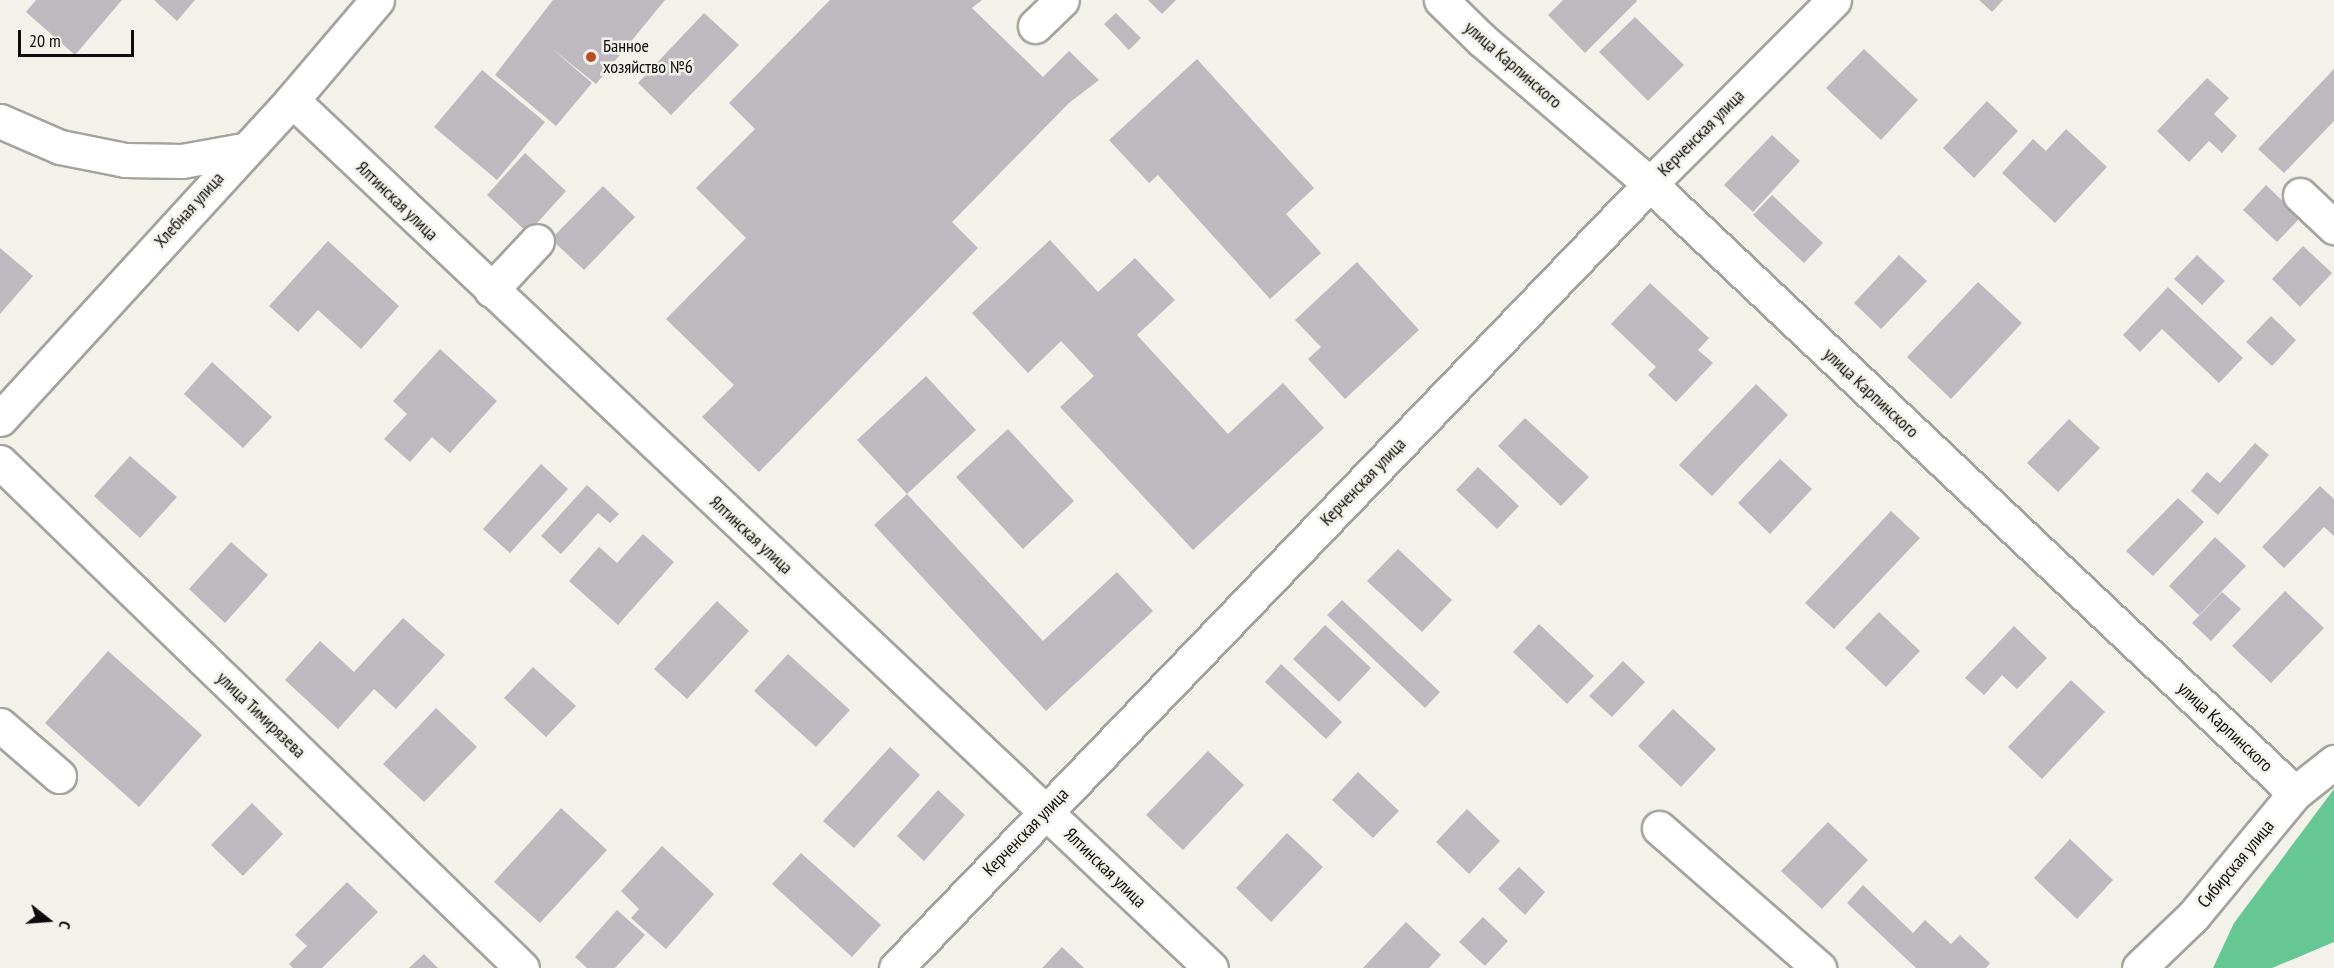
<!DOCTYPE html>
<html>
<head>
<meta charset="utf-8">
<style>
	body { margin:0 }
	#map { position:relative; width:2334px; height:968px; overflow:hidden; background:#f2f1ea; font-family:"PT Sans Narrow",sans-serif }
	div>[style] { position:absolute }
	.forest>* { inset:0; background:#66c795 }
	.building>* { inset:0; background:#bdb9be }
	.roads { filter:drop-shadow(2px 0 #a5a39e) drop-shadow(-2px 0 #a5a39e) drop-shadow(0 2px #a5a39e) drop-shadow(0 -2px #a5a39e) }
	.minor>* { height:33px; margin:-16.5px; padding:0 16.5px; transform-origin:16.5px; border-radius:16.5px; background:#fff }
	.dots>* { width:16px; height:16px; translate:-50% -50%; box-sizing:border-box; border:3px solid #f2f1ea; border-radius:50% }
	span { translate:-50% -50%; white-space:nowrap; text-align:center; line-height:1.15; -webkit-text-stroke:5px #f2f1ea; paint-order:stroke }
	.poi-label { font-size:18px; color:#0d0c0a }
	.left { translate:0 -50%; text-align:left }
	.street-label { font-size:18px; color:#0d0c0a }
	.north { position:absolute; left:18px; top:890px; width:60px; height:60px; -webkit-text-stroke:4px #f2f1ea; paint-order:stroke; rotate:107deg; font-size:16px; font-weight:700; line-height:24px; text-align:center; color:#0d0c0a }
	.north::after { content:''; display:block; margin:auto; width:21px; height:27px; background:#0d0c0a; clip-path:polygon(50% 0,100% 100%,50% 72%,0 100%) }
	.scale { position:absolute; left:18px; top:30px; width:116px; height:27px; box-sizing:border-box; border:3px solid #0d0c0a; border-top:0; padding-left:8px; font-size:18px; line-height:21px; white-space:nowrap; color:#0d0c0a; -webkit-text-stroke:4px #f2f1ea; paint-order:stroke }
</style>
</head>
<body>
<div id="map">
	<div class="forest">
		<i style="clip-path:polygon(2334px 789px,2334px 942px,2272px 968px,2213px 968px,2234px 923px)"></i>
	</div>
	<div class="building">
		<i style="clip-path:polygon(36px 0,122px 0,75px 55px,26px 12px)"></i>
		<i style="clip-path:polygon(154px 0,195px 0,177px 21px)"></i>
		<i style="clip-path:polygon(553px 0,665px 0,596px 84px,550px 47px,592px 83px,556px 126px,495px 75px)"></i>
		<i style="clip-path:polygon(830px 0,982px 0,972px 8px,1043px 77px,1069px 51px,1099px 80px,1069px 103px,952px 222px,978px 248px,759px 472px,702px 417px,734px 385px,666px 319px,746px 238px,696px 188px,755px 129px,729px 103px)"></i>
		<i style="clip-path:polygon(1148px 0,1176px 0,1162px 14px)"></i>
		<i style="clip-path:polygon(1563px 0,1636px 0,1637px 1px,1585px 53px,1548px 15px)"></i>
		<i style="clip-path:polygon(1979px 0,2003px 0,1992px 12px)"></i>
		<i style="clip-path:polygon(704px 13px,739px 45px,671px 115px,638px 83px)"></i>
		<i style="clip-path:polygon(1116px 13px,1141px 38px,1129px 50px,1104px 24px)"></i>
		<i style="clip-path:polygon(1635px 17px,1684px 65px,1648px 101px,1599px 52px)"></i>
		<i style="clip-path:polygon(1864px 49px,1918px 100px,1881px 140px,1826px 88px)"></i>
		<i style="clip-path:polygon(1197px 59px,1314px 188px,1286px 214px,1321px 253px,1270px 299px,1158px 175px,1149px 183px,1109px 140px)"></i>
		<i style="clip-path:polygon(2334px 69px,2334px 121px,2284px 173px,2258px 149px)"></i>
		<i style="clip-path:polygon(482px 70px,545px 122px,497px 180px,434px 127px)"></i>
		<i style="clip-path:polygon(2207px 78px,2229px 98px,2214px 114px,2237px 136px,2222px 153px,2209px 141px,2189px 162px,2157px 131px)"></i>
		<i style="clip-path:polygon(1987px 101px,2018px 131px,1974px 178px,1943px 148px)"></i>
		<i style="clip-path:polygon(2066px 129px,2107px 167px,2055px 223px,2002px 173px,2033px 139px,2046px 151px)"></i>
		<i style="clip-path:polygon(1772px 135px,1800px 161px,1753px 212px,1724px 185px)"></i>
		<i style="clip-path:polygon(525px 153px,566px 191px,528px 233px,487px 195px)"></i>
		<i style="clip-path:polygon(2266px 185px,2300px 218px,2277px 242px,2243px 210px)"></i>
		<i style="clip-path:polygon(603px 186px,635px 217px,584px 270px,551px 239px)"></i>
		<i style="clip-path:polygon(1772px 195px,1823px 243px,1804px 263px,1753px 215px)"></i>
		<i style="clip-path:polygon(1050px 240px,1098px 292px,1135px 258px,1175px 300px,1137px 335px,1228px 434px,1283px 383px,1324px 428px,1193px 550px,1060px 407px,1094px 376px,1061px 341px,1028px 373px,972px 313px)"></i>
		<i style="clip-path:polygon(328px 241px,399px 306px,361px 349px,318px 310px,298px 332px,269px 306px)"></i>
		<i style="clip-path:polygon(2303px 246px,2332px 273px,2300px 307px,2272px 279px)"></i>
		<i style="clip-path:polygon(0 248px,33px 276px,0 314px)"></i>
		<i style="clip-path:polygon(1899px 255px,1927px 281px,1881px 329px,1854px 303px)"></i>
		<i style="clip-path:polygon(2197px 255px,2225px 281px,2202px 305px,2174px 279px)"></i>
		<i style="clip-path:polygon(1357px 262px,1419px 330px,1345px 399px,1308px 359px,1321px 347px,1295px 320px)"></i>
		<i style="clip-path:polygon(1978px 282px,2022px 323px,1951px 399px,1907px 357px)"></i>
		<i style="clip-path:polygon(1650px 283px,1709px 338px,1698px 350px,1713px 363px,1676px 402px,1648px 375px,1656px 367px,1611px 324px)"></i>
		<i style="clip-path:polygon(2168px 287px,2243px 358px,2219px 383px,2162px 329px,2140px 352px,2123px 335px)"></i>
		<i style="clip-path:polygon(2271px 316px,2296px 340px,2272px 366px,2246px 342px)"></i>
		<i style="clip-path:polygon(440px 349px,497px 401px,450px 453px,432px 437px,410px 462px,384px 439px,407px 414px,393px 401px)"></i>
		<i style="clip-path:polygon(212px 362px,272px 417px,243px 448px,184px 394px)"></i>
		<i style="clip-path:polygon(926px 376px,976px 430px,907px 494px,1043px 641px,1117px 572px,1153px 611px,1046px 711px,874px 525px,907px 494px,857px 440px)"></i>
		<i style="clip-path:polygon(1756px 384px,1788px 415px,1712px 496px,1679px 465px)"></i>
		<i style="clip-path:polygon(1525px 418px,1589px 477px,1561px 506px,1498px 446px)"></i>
		<i style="clip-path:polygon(2069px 419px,2100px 448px,2058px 492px,2027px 463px)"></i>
		<i style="clip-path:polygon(1008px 429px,1074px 501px,1023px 549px,956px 477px)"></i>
		<i style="clip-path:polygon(2255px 443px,2269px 455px,2218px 515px,2191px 491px,2207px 472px,2220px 483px)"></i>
		<i style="clip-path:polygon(130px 456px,177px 497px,140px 538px,94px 496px)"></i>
		<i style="clip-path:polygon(1780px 459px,1812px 489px,1770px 534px,1738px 503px)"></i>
		<i style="clip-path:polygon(541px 464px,568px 489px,510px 553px,483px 529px)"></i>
		<i style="clip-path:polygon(1478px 467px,1519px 506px,1497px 529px,1456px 490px)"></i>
		<i style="clip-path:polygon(587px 485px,619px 514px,610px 523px,598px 513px,561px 554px,541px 536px)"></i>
		<i style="clip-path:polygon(2320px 486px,2334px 499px,2334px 536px,2324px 527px,2284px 568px,2262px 547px)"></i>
		<i style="clip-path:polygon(2178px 498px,2204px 522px,2153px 576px,2126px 551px)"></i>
		<i style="clip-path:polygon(1891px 511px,1920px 538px,1834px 629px,1805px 603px)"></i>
		<i style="clip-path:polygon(643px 534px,674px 562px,618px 625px,569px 581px,599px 547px,617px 563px)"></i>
		<i style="clip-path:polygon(2215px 537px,2246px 566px,2199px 615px,2169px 586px)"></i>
		<i style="clip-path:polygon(231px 542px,268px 575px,225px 623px,189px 589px)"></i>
		<i style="clip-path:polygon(1398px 549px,1452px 600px,1422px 632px,1367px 581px)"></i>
		<i style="clip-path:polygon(2285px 591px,2324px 628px,2271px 683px,2232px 646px)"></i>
		<i style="clip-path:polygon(2222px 592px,2241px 609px,2211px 641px,2192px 623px)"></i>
		<i style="clip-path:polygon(1342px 600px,1440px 692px,1425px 708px,1327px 615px)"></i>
		<i style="clip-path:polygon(717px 601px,749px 631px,687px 699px,654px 669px)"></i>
		<i style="clip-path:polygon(1879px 612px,1920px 651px,1886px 687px,1845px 648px)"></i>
		<i style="clip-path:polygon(403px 618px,445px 655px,396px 709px,374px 689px,338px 729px,285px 680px,320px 641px,354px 672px)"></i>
		<i style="clip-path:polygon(1539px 624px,1594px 676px,1567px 704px,1513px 652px)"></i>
		<i style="clip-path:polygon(1325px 625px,1371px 668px,1339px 702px,1293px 659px)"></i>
		<i style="clip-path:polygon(2014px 626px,2047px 658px,2017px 689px,2002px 675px,1984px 695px,1965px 678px)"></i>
		<i style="clip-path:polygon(108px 651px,202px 735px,139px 807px,45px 723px)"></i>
		<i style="clip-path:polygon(788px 654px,850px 710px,816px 747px,754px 691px)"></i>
		<i style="clip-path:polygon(1623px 661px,1645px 682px,1612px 717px,1589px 696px)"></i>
		<i style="clip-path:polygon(1281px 664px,1342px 722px,1326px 739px,1265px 682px)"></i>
		<i style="clip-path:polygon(533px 667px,576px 706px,546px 737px,504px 698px)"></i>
		<i style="clip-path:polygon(2071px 680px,2105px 712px,2042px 779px,2008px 747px)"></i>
		<i style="clip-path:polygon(436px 708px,477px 747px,424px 802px,383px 764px)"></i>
		<i style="clip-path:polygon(1673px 709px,1716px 749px,1681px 787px,1638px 746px)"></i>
		<i style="clip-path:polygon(890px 747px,920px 775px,854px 848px,823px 821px)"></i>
		<i style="clip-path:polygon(1208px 751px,1244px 785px,1183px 850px,1146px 815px)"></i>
		<i style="clip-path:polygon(1358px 772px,1399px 811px,1373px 838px,1332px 800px)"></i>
		<i style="clip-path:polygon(938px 790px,965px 815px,924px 861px,897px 836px)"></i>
		<i style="clip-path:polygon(252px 803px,283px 834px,243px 876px,211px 845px)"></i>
		<i style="clip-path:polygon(561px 808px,607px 850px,540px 923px,494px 882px)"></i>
		<i style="clip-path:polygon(1467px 809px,1500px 841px,1469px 874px,1436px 842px)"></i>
		<i style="clip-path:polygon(1828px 822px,1868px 860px,1822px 909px,1781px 871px)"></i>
		<i style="clip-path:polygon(1287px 833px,1323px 867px,1271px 922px,1236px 888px)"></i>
		<i style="clip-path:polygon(2070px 839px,2113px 880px,2077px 919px,2034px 878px)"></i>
		<i style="clip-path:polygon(662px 846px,714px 894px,666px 949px,631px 918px,639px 909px,621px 891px)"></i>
		<i style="clip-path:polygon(801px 853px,881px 925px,852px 957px,772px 884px)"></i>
		<i style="clip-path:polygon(1519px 867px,1545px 892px,1525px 915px,1498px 889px)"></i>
		<i style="clip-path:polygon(347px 882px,378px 912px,322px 968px,293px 968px,289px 964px,307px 946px,295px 935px)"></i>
		<i style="clip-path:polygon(1863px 885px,1913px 933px,1925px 920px,1951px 944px,1960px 935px,1990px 963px,1986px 968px,1916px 968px,1847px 903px)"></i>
		<i style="clip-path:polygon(617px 910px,645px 935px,615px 968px,587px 968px,575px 957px)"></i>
		<i style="clip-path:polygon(1483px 917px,1508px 941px,1485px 966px,1459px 942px)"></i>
		<i style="clip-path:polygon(1406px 922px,1441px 955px,1429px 968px,1363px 968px)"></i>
		<i style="clip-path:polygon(1062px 947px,1084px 968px,1042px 968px)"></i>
		<i style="clip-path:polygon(424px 954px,438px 968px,409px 968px)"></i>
	</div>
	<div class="roads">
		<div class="minor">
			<i style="left:1441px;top:0;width:57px;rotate:44.3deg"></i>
			<i style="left:1482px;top:40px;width:221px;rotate:40.6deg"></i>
			<i style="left:1650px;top:184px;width:887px;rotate:43.36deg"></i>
			<i style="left:1035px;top:26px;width:37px;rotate:-44deg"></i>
			<i style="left:292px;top:100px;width:1264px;rotate:43.37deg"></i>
			<i style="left:0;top:121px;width:65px;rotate:23.4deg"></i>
			<i style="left:60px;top:147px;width:66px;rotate:11.3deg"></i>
			<i style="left:125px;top:160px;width:57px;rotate:1deg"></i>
			<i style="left:182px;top:161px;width:62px;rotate:-10.2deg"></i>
			<i style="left:2300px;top:195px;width:47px;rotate:43.3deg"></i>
			<i style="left:491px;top:290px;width:67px;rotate:-46.8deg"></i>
			<i style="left:0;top:419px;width:432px;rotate:-47.5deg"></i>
			<i style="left:292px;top:100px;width:131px;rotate:-49.6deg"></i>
			<i style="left:0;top:462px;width:727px;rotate:44.11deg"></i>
			<i style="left:0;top:725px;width:78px;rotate:40.8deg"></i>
			<i style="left:1659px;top:828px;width:213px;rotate:41.2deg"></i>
			<i style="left:896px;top:968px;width:1088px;rotate:-46.12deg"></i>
			<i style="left:1650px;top:184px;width:260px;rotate:-45deg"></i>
			<i style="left:2139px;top:968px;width:76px;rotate:-43.9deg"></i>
			<i style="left:2194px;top:915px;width:158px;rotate:-50.4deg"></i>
			<i style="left:2295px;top:793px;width:50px;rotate:-38.5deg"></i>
		</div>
	</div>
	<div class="dots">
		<i style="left:591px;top:57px;background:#b64f25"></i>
	</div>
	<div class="poi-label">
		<span class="left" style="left:603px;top:57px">Банное<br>хозяйство №6</span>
	</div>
	<div class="street-label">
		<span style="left:1513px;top:65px;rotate:41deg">улица Карпинского</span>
		<span style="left:1701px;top:133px;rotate:-45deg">Керченская улица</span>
		<span style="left:397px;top:201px;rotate:44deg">Ялтинская улица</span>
		<span style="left:189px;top:210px;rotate:-48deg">Хлебная улица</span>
		<span style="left:1871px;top:393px;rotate:43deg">улица Карпинского</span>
		<span style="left:1363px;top:482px;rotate:-46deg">Керченская улица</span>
		<span style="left:751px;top:535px;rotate:43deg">Ялтинская улица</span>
		<span style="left:261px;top:715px;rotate:44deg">улица Тимирязева</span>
		<span style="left:2225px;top:727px;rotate:43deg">улица Карпинского</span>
		<span style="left:1026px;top:832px;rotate:-46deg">Керченская улица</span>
		<span style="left:2236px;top:864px;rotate:-50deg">Сибирская улица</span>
		<span style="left:1105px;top:868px;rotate:44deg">Ялтинская улица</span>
	</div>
	<div class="north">С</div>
	<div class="scale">20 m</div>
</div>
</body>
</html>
